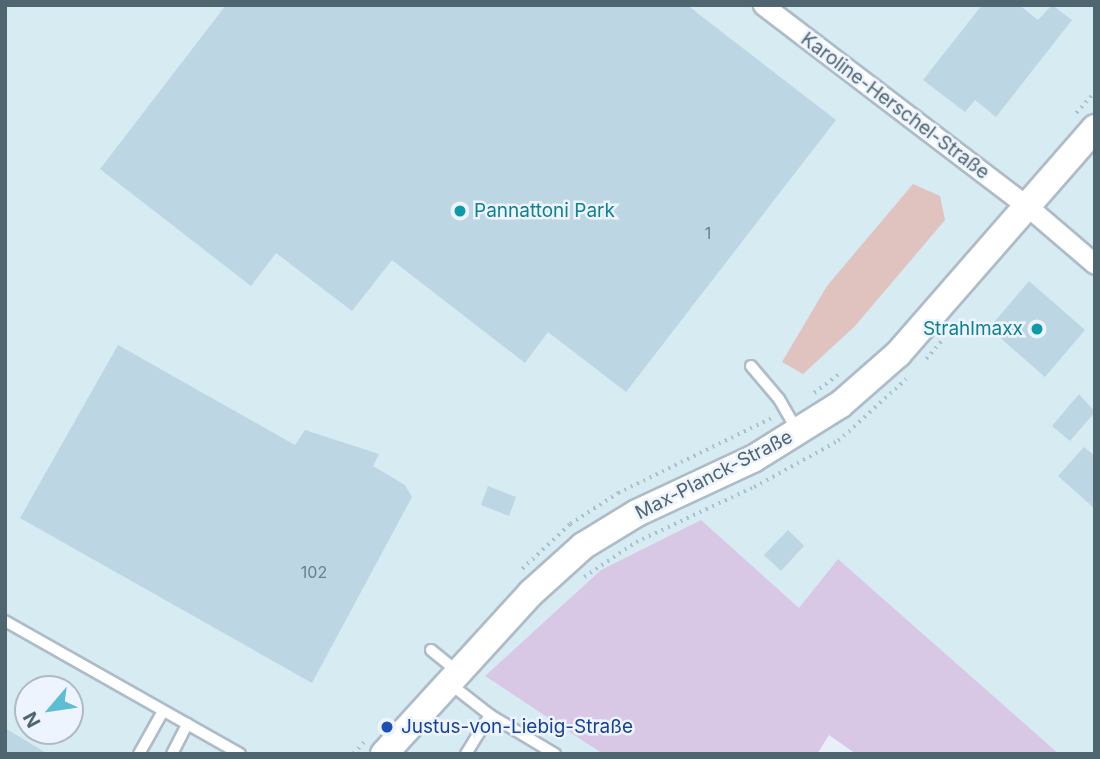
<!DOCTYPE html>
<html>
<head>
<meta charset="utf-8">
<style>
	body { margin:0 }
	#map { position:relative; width:1100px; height:759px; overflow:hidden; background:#e8eff9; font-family:Inter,sans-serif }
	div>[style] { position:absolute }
	.commercial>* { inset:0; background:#d7ebf3 }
	.green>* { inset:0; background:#d8c8e5 }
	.water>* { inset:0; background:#e0c2bf }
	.building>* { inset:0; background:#bcd6e4 }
	.path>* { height:3.5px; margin-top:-1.75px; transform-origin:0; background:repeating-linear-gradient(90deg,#a6c1d0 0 2px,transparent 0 7px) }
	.roads { filter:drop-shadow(2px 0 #adbcc7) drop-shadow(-2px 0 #adbcc7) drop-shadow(0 2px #adbcc7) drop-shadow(0 -2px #adbcc7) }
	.lane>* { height:10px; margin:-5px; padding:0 5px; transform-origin:5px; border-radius:5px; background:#fff }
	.street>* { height:19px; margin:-9.5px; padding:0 9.5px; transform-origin:9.5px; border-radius:9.5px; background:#fff }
	.secondary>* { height:26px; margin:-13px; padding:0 13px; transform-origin:13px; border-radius:13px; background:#fff }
	.dots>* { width:19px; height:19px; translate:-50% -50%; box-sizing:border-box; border:4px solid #eef4fd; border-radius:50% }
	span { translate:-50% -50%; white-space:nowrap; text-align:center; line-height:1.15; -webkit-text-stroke:5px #eef4fd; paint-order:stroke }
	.number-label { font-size:16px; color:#6a818d }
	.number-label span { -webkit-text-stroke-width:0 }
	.street-label { font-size:19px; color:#4f6570 }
	.culture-label { font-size:19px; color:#0d838f }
	.left { translate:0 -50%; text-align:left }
	.right { translate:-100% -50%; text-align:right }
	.transit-label { font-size:19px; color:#164399 }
	.frame { position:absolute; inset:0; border:7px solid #4f6570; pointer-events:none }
	.north { position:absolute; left:14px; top:675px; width:70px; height:70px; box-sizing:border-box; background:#eef4fd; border:2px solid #aebbc5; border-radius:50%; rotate:241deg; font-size:19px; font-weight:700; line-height:28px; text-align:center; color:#4f6570 }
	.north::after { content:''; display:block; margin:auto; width:24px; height:32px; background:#5dbdd3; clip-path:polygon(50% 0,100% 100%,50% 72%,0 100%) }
</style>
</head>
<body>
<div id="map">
	<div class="commercial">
		<i style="clip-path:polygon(evenodd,5px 5px,1095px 5px,1095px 754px,1059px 754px,838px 559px,799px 609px,701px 520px,485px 676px,603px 754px,5px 754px,5px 5px,28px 689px,70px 689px,70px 731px,28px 731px,28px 689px)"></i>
	</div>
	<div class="green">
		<i style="clip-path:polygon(701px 520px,799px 608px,838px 559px,1059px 754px,856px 754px,829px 735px,817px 754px,603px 754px,485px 676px,601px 570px)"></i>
	</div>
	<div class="water">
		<i style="clip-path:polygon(913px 184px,940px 196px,945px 220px,855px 326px,803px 374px,782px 362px,827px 286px)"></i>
	</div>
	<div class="building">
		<i style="clip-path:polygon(226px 5px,687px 5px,836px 120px,626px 392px,548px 332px,525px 363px,392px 260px,352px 311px,276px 253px,251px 286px,100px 169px)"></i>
		<i style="clip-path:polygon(982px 5px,1019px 5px,1038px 20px,1052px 5px,1072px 20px,996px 117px,975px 100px,965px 112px,923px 80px)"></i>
		<i style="clip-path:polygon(1029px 281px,1085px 330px,1045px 377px,989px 328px)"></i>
		<i style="clip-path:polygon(118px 345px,295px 445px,305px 430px,379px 454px,373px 466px,405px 485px,412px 497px,312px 683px,20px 518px)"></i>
		<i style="clip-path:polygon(1079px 394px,1095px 412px,1070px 441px,1052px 426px)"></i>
		<i style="clip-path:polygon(1084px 447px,1095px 456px,1095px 509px,1058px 476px)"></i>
		<i style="clip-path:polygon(488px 486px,516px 497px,509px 516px,481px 505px)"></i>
		<i style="clip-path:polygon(788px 530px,804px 546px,781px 571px,764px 555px)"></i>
		<i style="clip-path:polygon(5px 728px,48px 754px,5px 754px)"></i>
	</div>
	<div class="path">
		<i style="left:1076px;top:113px;width:28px;rotate:-48deg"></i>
		<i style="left:926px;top:359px;width:28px;rotate:-49deg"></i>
		<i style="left:814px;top:393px;width:30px;rotate:-37deg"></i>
		<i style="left:522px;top:569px;width:66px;rotate:-43.2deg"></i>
		<i style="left:570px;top:524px;width:57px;rotate:-32.9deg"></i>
		<i style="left:618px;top:493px;width:174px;rotate:-26deg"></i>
		<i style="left:584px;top:577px;width:63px;rotate:-33.9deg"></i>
		<i style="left:636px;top:542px;width:130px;rotate:-25deg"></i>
		<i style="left:754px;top:487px;width:96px;rotate:-28.7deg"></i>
		<i style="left:838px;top:441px;width:92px;rotate:-42.4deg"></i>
		<i style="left:353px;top:754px;width:19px;rotate:-47deg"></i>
	</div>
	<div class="roads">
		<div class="lane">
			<i style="left:751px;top:366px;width:43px;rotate:49.7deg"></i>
			<i style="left:779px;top:399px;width:34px;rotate:60deg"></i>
			<i style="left:5px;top:621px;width:270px;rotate:29.5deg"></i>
			<i style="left:431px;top:650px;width:35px;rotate:39deg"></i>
			<i style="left:449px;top:683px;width:52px;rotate:38deg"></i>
			<i style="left:490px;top:715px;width:46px;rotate:121.6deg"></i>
			<i style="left:490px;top:715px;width:76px;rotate:31deg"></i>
			<i style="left:139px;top:754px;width:49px;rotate:-60.8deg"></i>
			<i style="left:172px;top:754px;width:34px;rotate:-63deg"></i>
		</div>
		<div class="street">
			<i style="left:763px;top:5px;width:332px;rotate:37.3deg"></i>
			<i style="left:1027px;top:206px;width:89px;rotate:40.5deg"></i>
		</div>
		<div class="secondary">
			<i style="left:384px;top:754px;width:218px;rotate:-47.6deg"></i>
			<i style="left:531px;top:593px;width:70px;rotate:-42.1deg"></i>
			<i style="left:583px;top:546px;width:63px;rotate:-31.4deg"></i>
			<i style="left:637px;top:513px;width:128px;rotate:-25deg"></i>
			<i style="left:753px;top:459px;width:104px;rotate:-32deg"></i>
			<i style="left:841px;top:404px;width:76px;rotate:-41.3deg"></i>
			<i style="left:898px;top:354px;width:300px;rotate:-48.9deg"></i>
		</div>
	</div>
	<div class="dots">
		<i style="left:460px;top:211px;background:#0f9aa8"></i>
		<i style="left:1037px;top:329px;background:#0f9aa8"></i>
		<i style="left:387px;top:727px;background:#1a4fb4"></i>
	</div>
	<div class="number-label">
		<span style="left:708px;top:233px">1</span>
		<span style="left:314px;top:572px">102</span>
	</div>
	<div class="street-label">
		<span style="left:895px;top:106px;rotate:37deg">Karoline-Herschel-Straße</span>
		<span style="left:714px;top:475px;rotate:-27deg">Max-Planck-Straße</span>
	</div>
	<div class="culture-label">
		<span class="left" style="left:474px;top:211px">Pannattoni Park</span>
		<span class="right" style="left:1023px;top:329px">Strahlmaxx</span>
	</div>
	<div class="transit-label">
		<span class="left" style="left:401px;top:727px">Justus-von-Liebig-Straße</span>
	</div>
	<div class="frame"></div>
	<div class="north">N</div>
</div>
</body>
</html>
